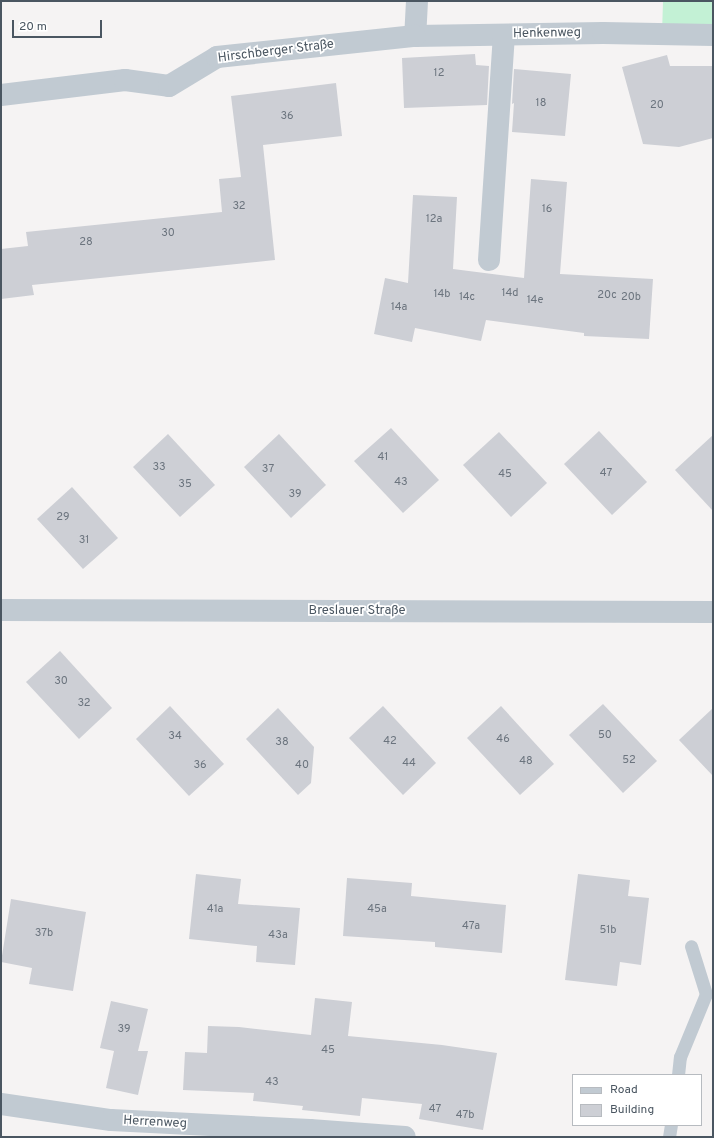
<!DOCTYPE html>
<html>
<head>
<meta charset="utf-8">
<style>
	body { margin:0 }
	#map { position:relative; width:714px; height:1138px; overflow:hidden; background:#f5f3f3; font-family:Overpass,sans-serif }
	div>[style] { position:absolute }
	.green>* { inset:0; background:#c3f1d5 }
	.building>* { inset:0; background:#cdcfd5 }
	.lane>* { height:13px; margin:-6.5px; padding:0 6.5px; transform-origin:6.5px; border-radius:6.5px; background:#c1cad2 }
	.street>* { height:22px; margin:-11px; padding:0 11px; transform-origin:11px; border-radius:11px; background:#c1cad2 }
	span { translate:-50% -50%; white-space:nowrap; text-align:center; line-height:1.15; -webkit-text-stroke:3.5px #fff; paint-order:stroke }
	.number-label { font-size:11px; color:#6b747e }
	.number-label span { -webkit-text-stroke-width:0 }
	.street-label { font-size:13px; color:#4a5661 }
	.frame { position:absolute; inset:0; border:2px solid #4a5661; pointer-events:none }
	.legend { position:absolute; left:572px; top:1074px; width:130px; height:52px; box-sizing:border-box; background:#fff; border:1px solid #b7bbc0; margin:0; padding:5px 7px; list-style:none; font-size:12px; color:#4a5661 }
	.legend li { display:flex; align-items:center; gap:8px; height:20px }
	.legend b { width:20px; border:1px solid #b7bbc0 }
	.scale { position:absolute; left:12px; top:20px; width:90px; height:18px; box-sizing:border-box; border:2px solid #4a5661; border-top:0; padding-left:5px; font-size:12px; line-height:14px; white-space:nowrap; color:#4a5661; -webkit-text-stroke:3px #fff; paint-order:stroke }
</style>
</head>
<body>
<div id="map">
	<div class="green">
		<i style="clip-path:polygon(663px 1px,713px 1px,713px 35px,662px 34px)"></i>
	</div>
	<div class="building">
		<i style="clip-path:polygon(475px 54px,476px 65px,489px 66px,487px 105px,404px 108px,402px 58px)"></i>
		<i style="clip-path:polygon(667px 55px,670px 66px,713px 66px,713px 138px,679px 147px,643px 144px,622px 67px)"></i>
		<i style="clip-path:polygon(514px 69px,571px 74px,565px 136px,512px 132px,514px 103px,512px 104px)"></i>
		<i style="clip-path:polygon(336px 83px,342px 136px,263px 145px,275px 260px,32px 285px,34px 295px,1px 299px,1px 249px,28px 246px,26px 232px,222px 212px,219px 179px,241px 177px,231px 96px)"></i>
		<i style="clip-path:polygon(531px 179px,567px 182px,560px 274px,653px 279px,649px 339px,584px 336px,584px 333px,486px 320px,481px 341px,415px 328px,412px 342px,374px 334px,385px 278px,408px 283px,413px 195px,457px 197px,453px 269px,524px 278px)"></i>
		<i style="clip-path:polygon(391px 428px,439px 480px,403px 513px,354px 461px)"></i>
		<i style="clip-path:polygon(599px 431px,647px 482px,612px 515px,564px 464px)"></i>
		<i style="clip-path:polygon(499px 432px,547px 483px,511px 517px,463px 465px)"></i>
		<i style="clip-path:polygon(168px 434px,215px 485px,180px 517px,133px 467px)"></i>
		<i style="clip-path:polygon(279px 434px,326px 485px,291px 518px,244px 467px)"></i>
		<i style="clip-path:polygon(713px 435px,713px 511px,675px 470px)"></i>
		<i style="clip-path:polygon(72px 487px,118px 538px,83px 569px,37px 519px)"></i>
		<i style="clip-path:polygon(60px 651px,112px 708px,79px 739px,26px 682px)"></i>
		<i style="clip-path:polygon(603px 704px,657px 761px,623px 793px,569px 735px)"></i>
		<i style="clip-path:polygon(170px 706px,224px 764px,189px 796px,136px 739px)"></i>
		<i style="clip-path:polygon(383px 706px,436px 763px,403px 795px,349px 738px)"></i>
		<i style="clip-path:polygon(501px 706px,554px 764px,520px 795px,467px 738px)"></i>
		<i style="clip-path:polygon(278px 708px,314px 747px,311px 783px,298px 795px,246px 739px)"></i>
		<i style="clip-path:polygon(713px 708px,713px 776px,679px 740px)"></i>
		<i style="clip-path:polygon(196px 874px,241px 879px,238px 904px,300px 908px,295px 965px,256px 962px,257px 946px,189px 939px)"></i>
		<i style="clip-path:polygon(578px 874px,630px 880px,628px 896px,649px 898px,641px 965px,620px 962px,617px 986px,565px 980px)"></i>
		<i style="clip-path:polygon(347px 878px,412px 883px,411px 896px,506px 905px,502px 953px,435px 947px,435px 942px,343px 936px)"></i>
		<i style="clip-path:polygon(11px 899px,86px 912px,73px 991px,29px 984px,32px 968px,1px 962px)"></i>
		<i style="clip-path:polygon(315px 998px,352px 1002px,348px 1036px,442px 1045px,497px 1053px,483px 1130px,419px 1119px,422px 1104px,362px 1098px,360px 1116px,302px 1110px,303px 1106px,253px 1101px,254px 1093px,183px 1090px,185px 1052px,207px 1053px,208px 1026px,239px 1027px,311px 1035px)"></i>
		<i style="clip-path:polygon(111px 1001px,148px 1009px,138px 1051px,148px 1051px,138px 1095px,106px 1088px,114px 1051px,100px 1048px)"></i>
	</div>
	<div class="lane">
		<i style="left:678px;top:1075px;width:18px;rotate:-84deg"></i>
		<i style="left:680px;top:1057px;width:68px;rotate:-67.6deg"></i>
		<i style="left:706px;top:994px;width:50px;rotate:-107.4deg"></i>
		<i style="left:669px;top:1137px;width:12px;rotate:-81deg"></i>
	</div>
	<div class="street">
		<i style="left:417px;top:1px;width:35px;rotate:93deg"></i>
		<i style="left:415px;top:36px;width:188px;rotate:-0.9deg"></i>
		<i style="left:603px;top:33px;width:110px;rotate:1deg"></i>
		<i style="left:1px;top:95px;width:125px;rotate:-6.9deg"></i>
		<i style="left:125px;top:80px;width:44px;rotate:7.8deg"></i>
		<i style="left:169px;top:86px;width:56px;rotate:-31.1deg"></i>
		<i style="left:217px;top:57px;width:199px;rotate:-6.1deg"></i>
		<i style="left:489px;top:260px;width:225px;rotate:-86.2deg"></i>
		<i style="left:1px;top:610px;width:712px;rotate:0.16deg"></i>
		<i style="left:1px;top:1104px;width:111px;rotate:8.3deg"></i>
		<i style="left:111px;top:1120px;width:199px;rotate:2.9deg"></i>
		<i style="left:310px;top:1130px;width:95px;rotate:4.2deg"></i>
	</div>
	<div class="number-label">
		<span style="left:439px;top:73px">12</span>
		<span style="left:541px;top:103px">18</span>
		<span style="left:657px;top:105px">20</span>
		<span style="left:287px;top:116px">36</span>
		<span style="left:239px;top:206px">32</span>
		<span style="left:547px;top:209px">16</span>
		<span style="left:434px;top:219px">12a</span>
		<span style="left:168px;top:233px">30</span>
		<span style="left:86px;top:242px">28</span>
		<span style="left:510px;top:293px">14d</span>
		<span style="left:442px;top:294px">14b</span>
		<span style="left:607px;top:295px">20c</span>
		<span style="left:467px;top:297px">14c</span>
		<span style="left:631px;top:297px">20b</span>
		<span style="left:535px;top:300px">14e</span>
		<span style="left:399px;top:307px">14a</span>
		<span style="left:383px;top:457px">41</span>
		<span style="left:159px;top:467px">33</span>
		<span style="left:268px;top:469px">37</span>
		<span style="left:606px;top:473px">47</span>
		<span style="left:505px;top:474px">45</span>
		<span style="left:401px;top:482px">43</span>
		<span style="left:185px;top:484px">35</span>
		<span style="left:295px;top:494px">39</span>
		<span style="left:63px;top:517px">29</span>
		<span style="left:84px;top:540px">31</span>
		<span style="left:61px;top:681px">30</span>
		<span style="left:84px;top:703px">32</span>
		<span style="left:605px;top:735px">50</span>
		<span style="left:175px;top:736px">34</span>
		<span style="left:503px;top:739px">46</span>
		<span style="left:390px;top:741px">42</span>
		<span style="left:282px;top:742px">38</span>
		<span style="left:629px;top:760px">52</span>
		<span style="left:526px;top:761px">48</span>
		<span style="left:409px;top:763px">44</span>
		<span style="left:200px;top:765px">36</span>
		<span style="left:302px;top:765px">40</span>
		<span style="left:215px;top:909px">41a</span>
		<span style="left:377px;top:909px">45a</span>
		<span style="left:471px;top:926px">47a</span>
		<span style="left:608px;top:930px">51b</span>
		<span style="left:44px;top:933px">37b</span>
		<span style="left:278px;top:935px">43a</span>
		<span style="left:124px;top:1029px">39</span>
		<span style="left:328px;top:1050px">45</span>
		<span style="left:272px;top:1082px">43</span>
		<span style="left:435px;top:1109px">47</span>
		<span style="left:465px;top:1115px">47b</span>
	</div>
	<div class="street-label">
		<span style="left:547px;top:34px;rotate:-1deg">Henkenweg</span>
		<span style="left:276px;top:52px;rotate:-7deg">Hirschberger Straße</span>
		<span style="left:357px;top:611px">Breslauer Straße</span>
		<span style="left:155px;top:1123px;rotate:3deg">Herrenweg</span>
	</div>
	<div class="frame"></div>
	<ul class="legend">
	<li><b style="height:5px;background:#c1cad2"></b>Road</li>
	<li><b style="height:11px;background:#cdcfd5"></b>Building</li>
	</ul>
	<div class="scale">20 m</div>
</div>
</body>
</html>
